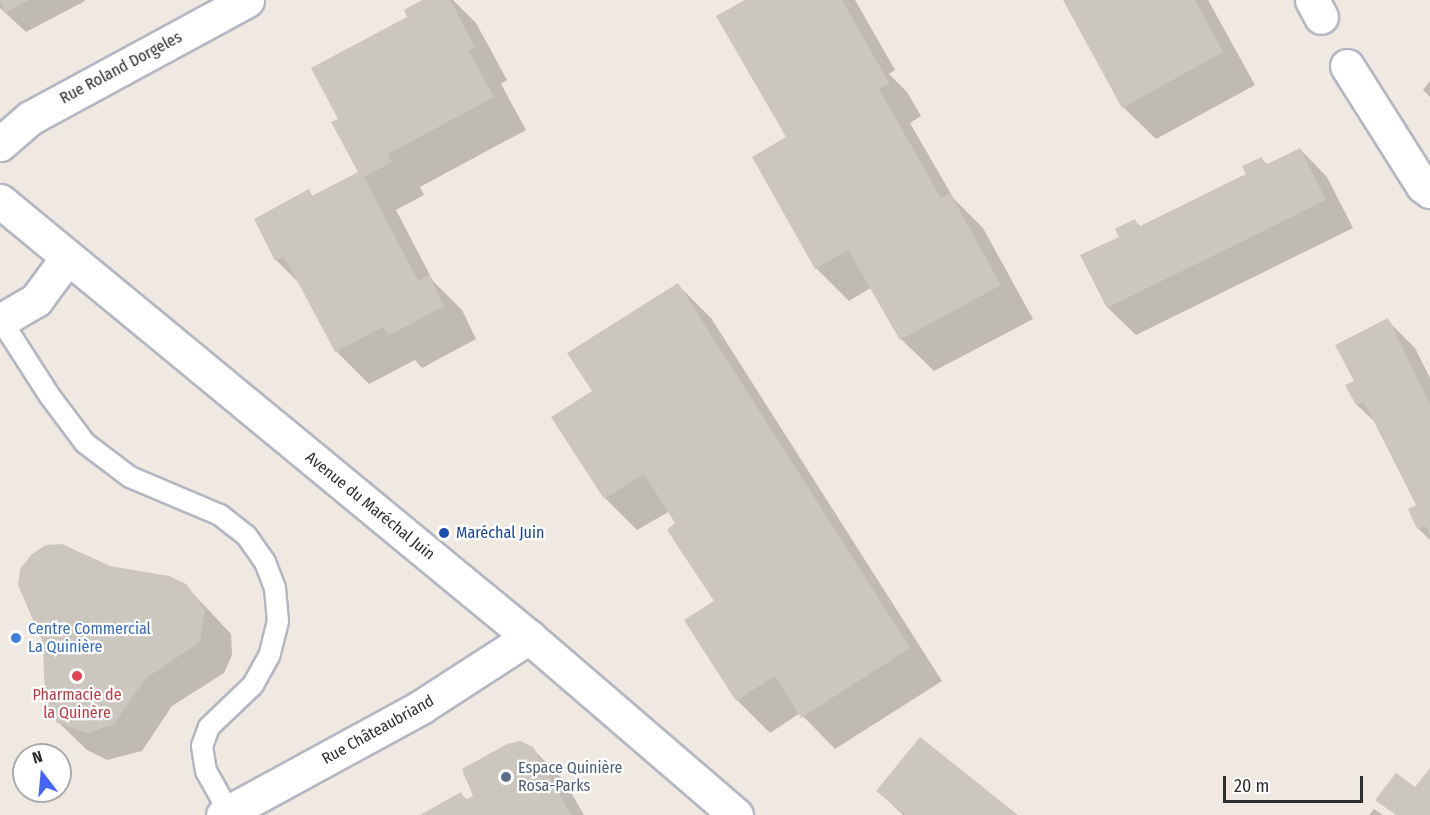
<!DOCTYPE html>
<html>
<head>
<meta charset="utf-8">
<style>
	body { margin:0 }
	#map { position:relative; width:1430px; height:815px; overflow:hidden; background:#efe9e1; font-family:"Fira Sans Condensed",sans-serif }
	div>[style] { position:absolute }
	.shadow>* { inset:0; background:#0003 }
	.building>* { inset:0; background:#cbc7bf }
	.roads { filter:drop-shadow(2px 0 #b4b7c1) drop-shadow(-2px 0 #b4b7c1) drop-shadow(0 2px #b4b7c1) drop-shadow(0 -2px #b4b7c1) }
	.lane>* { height:20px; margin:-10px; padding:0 10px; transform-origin:10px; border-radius:10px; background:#fff }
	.street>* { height:33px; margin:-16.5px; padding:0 16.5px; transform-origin:16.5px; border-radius:16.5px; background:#fff }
	.dots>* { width:16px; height:16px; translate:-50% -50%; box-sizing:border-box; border:3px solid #fff; border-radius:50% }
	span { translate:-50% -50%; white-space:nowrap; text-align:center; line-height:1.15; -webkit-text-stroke:4.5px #fff; paint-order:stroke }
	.street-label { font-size:16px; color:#2e2e2e }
	.transit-label { font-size:16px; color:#164399 }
	.left { translate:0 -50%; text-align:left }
	.shop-label { font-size:16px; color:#366cbe }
	.health-label { font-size:16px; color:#be3a42 }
	.service-label { font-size:16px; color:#4e5e75 }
	.north { position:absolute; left:12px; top:743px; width:60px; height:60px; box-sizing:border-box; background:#fff; border:2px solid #ababab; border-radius:50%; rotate:344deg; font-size:16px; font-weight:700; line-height:24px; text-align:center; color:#2e2e2e }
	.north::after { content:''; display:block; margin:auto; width:21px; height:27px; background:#4264fb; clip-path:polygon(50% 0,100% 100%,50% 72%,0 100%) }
	.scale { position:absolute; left:1223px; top:776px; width:140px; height:27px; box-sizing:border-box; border:3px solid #2e2e2e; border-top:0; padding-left:8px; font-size:18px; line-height:21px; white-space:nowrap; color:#2e2e2e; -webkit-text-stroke:4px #fff; paint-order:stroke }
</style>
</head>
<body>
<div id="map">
	<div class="shadow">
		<i style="clip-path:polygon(0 0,84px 0,85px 1px,26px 32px,0 8px)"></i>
		<i style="clip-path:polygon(425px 0,453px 0,476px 23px,507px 80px,501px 84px,526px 130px,420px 187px,424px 195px,396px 210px,433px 281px,462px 310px,476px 339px,422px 368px,415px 360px,369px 384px,336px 351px,302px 286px,276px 260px,308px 191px,314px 197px,360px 173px,340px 119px)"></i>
		<i style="clip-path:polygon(748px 0,855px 0,895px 70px,889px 74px,907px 92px,921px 116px,910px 123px,954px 199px,983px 228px,1033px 319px,934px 371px,901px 339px,872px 287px,849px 301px,816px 268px,788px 138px)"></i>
		<i style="clip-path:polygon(1064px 0,1208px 0,1255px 85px,1156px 139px,1123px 107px)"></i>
		<i style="clip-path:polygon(1430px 81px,1430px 97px,1423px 90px)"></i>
		<i style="clip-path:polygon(1300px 149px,1327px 177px,1353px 228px,1136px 335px,1108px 308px,1082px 255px,1121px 237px,1135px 221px,1141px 227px,1247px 175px,1261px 159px,1268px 165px)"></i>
		<i style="clip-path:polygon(678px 285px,711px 318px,942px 681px,835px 749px,800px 713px,770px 733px,737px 700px,716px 601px,670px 511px,637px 530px,605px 498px,594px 391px)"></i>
		<i style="clip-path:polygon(1387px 320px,1415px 348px,1430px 378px,1430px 540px,1418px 528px,1418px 506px,1376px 423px,1357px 405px,1356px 382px)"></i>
		<i style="clip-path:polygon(110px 567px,185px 585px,231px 634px,232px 655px,224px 673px,172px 706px,142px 751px,107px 760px,87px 750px,58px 722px)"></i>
		<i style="clip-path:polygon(532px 748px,565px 782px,584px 815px,424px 815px,461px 794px,468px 801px,475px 797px,463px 773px,470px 766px)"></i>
		<i style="clip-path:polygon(878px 791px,1016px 815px,903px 815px)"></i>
		<i style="clip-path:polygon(1374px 809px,1383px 815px,1369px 815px)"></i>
	</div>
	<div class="building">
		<i style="clip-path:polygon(0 0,29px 0,5px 13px)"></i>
		<i style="clip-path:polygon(422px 0,450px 0,475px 47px,469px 51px,494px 97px,388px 154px,392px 162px,364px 177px,418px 281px,429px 275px,444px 306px,388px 336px,383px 327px,335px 352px,284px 256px,275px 261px,254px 219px,309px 189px,312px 196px,358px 172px,331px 122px,338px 119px,311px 68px,407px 17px,404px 10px)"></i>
		<i style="clip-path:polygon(745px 0,842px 0,889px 83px,879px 89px,941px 198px,950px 193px,1001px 285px,900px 340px,848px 250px,815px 269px,752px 157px,786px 137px,716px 16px)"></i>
		<i style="clip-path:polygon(1063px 0,1195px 0,1223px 52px,1122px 108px)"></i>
		<i style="clip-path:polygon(1300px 148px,1326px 200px,1107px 308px,1080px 255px,1119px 237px,1115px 229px,1135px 219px,1138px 227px,1246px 174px,1242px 166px,1262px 157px,1265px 165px)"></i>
		<i style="clip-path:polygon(678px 283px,910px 648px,801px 718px,775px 676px,736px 701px,684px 620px,714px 601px,667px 530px,675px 523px,644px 474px,604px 499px,551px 417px,592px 391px,567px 353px)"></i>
		<i style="clip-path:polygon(1388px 318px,1430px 404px,1430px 535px,1425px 526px,1417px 529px,1408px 509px,1416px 505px,1364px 402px,1356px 405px,1345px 385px,1354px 381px,1335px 345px)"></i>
		<i style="clip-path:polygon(62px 544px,110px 566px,169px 576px,186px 584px,205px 610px,200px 642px,145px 679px,114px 724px,87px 733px,57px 723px,45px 704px,43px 643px,18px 585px,20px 569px,32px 554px,46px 545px)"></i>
		<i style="clip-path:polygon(920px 737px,1018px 815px,906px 815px,876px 791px)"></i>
		<i style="clip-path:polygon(520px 741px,533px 747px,571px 815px,420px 815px,461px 792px,465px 800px,473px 796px,462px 769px,507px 744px)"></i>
		<i style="clip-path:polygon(1430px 768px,1430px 815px,1396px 815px,1375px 800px,1396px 773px,1415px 787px)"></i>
	</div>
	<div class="roads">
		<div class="lane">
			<i style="left:1px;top:320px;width:89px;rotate:57.4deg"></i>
			<i style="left:49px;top:395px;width:60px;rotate:53.1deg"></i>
			<i style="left:85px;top:443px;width:56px;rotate:37.1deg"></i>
			<i style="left:130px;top:477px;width:98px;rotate:22.9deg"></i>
			<i style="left:220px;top:515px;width:33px;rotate:38deg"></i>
			<i style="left:246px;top:535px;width:33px;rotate:55deg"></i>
			<i style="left:265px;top:562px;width:28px;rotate:69deg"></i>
			<i style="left:275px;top:588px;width:33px;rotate:85deg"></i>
			<i style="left:278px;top:621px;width:36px;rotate:104deg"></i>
			<i style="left:269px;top:656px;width:33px;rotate:119deg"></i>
			<i style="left:253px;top:685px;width:61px;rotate:136.3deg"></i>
			<i style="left:209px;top:727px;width:20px;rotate:110deg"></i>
			<i style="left:202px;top:746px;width:25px;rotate:81deg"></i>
			<i style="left:206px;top:771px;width:47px;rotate:60.7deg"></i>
		</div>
		<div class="street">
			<i style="left:1312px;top:0;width:19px;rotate:62deg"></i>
			<i style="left:1347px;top:66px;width:142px;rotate:57.7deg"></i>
			<i style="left:1423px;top:186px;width:9px;rotate:36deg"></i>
			<i style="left:0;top:144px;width:40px;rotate:-41deg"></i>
			<i style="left:30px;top:118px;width:247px;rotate:-28.5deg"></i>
			<i style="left:0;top:201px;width:686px;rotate:39.5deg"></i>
			<i style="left:529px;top:637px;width:273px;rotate:40.7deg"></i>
			<i style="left:0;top:321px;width:42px;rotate:-30.3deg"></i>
			<i style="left:36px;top:300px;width:52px;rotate:-53.6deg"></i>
			<i style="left:223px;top:815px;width:226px;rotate:-28.6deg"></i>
			<i style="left:421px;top:707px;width:129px;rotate:-32.9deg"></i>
		</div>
	</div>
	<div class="dots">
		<i style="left:444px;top:533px;background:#1a4fb4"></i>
		<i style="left:16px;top:638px;background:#3f7fe0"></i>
		<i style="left:77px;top:676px;background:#e0444e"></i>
		<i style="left:506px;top:777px;background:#5c6f8a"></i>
	</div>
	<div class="street-label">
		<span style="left:121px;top:68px;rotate:-28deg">Rue Roland Dorgeles</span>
		<span style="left:370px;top:506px;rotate:39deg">Avenue du Maréchal Juin</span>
		<span style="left:378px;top:730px;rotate:-29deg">Rue Châteaubriand</span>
	</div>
	<div class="transit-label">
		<span class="left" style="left:456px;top:533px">Maréchal Juin</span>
	</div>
	<div class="shop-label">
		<span class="left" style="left:28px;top:638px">Centre Commercial<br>La Quinière</span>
	</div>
	<div class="health-label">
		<span style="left:77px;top:704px">Pharmacie de<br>la Quinère</span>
	</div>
	<div class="service-label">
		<span class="left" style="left:518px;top:777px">Espace Quinière<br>Rosa-Parks</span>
	</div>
	<div class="north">N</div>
	<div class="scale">20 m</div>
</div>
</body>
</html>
